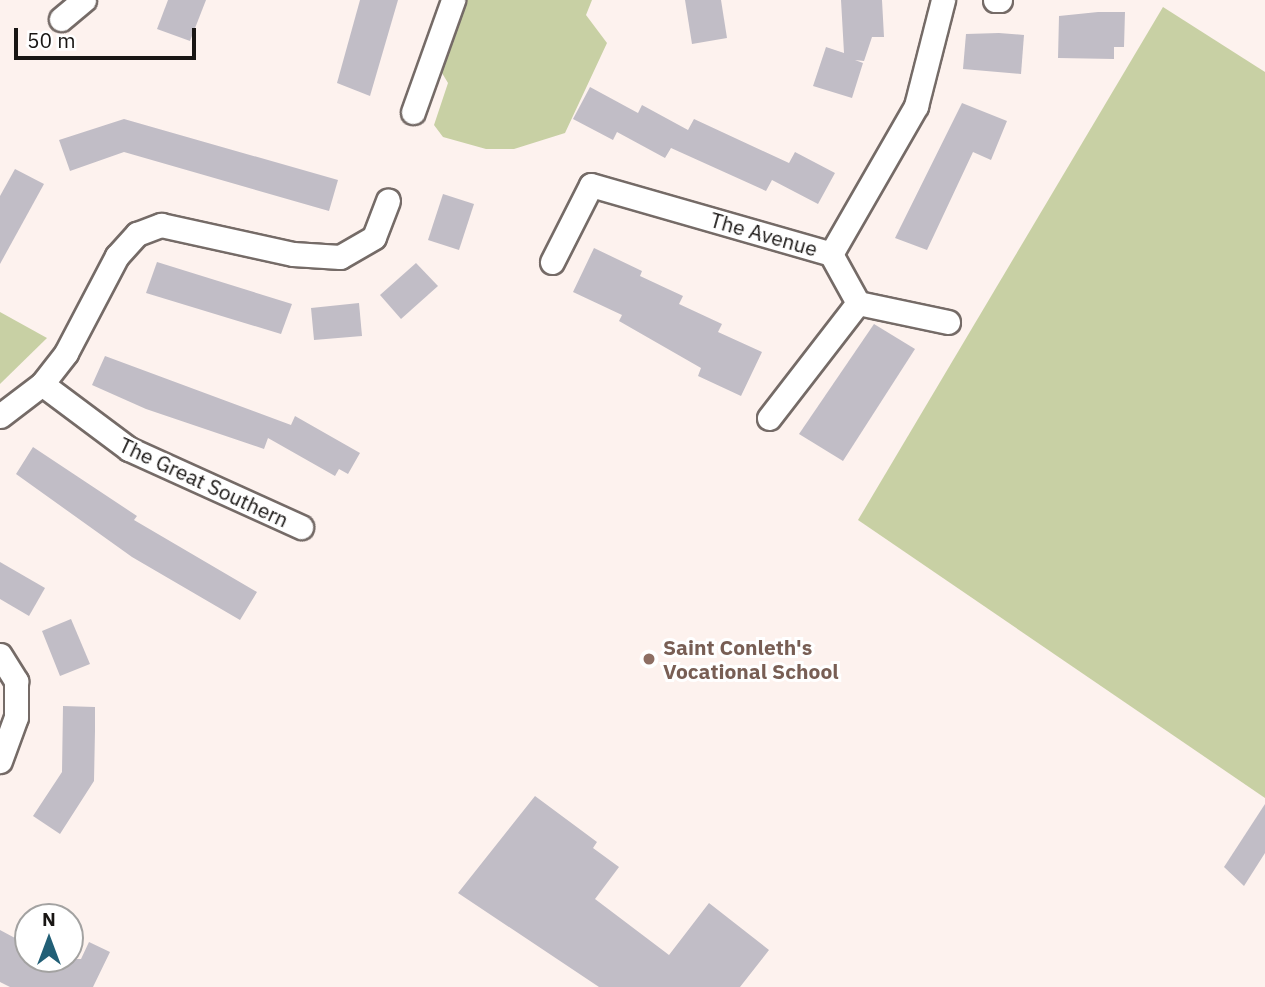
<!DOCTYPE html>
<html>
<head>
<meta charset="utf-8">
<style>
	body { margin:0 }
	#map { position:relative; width:1265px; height:987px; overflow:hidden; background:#fdf2ee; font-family:"IBM Plex Sans",sans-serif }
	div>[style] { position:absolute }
	.green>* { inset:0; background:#c8d0a4 }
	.building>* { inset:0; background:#c1bdc6 }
	.roads { filter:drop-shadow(2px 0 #756b67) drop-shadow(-2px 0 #756b67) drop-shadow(0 2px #756b67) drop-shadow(0 -2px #756b67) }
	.minor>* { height:23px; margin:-11.5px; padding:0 11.5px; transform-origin:11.5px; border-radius:11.5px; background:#fff }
	.dots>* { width:19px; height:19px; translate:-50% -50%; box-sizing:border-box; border:4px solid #fff; border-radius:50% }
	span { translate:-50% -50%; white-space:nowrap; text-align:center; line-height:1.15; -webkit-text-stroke:6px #fff; paint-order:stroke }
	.street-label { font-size:21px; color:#191614 }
	.education-label { font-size:21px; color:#785e54; font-weight:700 }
	.left { translate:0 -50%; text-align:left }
	.north { position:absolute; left:14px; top:903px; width:70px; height:70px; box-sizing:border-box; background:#fff; border:2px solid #a3a2a1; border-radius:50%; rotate:0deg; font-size:19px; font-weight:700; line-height:28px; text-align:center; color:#191614 }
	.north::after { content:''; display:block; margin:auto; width:24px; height:32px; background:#225f76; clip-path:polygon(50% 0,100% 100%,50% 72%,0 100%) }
	.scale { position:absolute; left:14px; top:28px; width:182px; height:32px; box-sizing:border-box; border:4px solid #191614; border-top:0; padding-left:9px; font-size:21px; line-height:24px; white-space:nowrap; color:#191614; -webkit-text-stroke:5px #fff; paint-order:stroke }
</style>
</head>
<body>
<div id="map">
	<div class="green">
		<i style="clip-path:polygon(463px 0,592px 0,586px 15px,607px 43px,565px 133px,514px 149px,486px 149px,443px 137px,434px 125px,448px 83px,439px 68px)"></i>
		<i style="clip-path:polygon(1163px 7px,1265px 72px,1265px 798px,858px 520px)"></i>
		<i style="clip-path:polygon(0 312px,47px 338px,0 384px)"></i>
	</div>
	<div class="building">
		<i style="clip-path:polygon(168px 0,206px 0,190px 41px,157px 29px)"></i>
		<i style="clip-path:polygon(360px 0,398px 0,370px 96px,337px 83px)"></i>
		<i style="clip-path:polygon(685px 0,721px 0,727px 38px,692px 44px)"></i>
		<i style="clip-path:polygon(841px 0,882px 0,884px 37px,872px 37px,864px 61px,855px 60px,863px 63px,852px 98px,813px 86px,826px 47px,844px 53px)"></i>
		<i style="clip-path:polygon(1098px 12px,1125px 12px,1124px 47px,1114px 47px,1114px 59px,1058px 58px,1059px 16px)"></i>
		<i style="clip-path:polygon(999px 33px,1024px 35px,1021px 74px,963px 69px,966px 34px)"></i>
		<i style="clip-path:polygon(590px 87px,638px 113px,642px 105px,688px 130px,694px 119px,789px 163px,795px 152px,835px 173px,818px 204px,772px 180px,766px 191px,671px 148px,665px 158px,617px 132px,613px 140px,573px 119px)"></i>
		<i style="clip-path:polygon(962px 103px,1007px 121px,991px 160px,973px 152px,927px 250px,895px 238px)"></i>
		<i style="clip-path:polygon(124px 119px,338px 180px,329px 211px,124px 152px,70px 171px,59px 140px)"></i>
		<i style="clip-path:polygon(15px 169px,44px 184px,0 264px,0 196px)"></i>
		<i style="clip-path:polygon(443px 194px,474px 204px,459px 250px,428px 240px)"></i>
		<i style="clip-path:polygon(594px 248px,642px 271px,640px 276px,683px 296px,679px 304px,722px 324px,718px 332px,762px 352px,741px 396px,698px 376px,701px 368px,619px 321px,622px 315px,573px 292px)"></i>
		<i style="clip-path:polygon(157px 262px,292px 304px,281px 334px,146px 293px)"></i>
		<i style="clip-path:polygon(416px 263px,438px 286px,401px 319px,380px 295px)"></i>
		<i style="clip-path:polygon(359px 303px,362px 336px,314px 340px,311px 308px)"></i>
		<i style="clip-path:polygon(874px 324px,915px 349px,843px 461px,799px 434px)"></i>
		<i style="clip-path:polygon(105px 356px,291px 425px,295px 416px,360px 453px,348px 474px,339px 469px,335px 476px,268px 438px,264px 449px,146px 409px,92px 385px)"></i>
		<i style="clip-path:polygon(33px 447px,137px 516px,134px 520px,257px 592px,240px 620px,132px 557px,16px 474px)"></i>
		<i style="clip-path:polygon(0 562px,45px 588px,29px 616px,0 599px)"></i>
		<i style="clip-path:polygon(71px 619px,90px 664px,60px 676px,42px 631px)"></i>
		<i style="clip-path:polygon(63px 706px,95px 707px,95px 731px,94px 781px,60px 834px,33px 816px,62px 772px)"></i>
		<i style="clip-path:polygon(535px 796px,597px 842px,593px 848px,619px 867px,595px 899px,669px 955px,709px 903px,769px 950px,740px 987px,599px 987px,458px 893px)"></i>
		<i style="clip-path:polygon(1265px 804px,1265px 853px,1244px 886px,1224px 867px)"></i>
		<i style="clip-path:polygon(0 930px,28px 945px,28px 959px,81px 959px,89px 942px,110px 952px,93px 987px,10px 987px,0 982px)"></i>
	</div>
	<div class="roads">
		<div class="minor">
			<i style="left:995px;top:0;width:5px"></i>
			<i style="left:61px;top:19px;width:30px;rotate:-40deg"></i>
			<i style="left:413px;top:112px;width:119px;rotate:-70.3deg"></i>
			<i style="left:552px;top:262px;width:86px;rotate:-63.1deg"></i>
			<i style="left:591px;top:185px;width:250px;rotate:16deg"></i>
			<i style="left:831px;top:254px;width:171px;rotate:-60.1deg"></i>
			<i style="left:916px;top:106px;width:109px;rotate:-75.7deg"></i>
			<i style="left:858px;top:303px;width:92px;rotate:11.9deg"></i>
			<i style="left:42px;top:384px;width:109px;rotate:36.8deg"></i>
			<i style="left:129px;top:449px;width:189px;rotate:24.4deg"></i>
			<i style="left:0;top:416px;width:53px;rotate:-37.3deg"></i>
			<i style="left:42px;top:384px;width:39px;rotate:-52deg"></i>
			<i style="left:66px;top:353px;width:110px;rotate:-62.3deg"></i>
			<i style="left:117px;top:256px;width:30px;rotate:-48deg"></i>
			<i style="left:137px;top:234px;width:26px;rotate:-21deg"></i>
			<i style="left:161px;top:225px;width:135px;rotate:12.4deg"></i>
			<i style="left:293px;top:254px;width:47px;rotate:3.7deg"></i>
			<i style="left:340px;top:257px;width:39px;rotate:-30deg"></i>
			<i style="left:374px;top:237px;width:39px;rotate:-69deg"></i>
			<i style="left:769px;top:418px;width:145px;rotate:-52.3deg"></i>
			<i style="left:858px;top:303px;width:56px;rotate:-118.9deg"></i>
			<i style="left:0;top:655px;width:31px;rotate:58deg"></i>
			<i style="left:16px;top:681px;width:36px;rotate:90deg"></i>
			<i style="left:16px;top:717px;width:47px;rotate:110deg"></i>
		</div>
	</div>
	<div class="dots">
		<i style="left:649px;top:659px;background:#8d6e63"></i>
	</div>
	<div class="street-label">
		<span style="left:764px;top:234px;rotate:16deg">The Avenue</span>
		<span style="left:204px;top:482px;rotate:25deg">The Great Southern</span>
	</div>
	<div class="education-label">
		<span class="left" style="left:663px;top:659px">Saint Conleth's<br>Vocational School</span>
	</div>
	<div class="north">N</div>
	<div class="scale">50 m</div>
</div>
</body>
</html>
